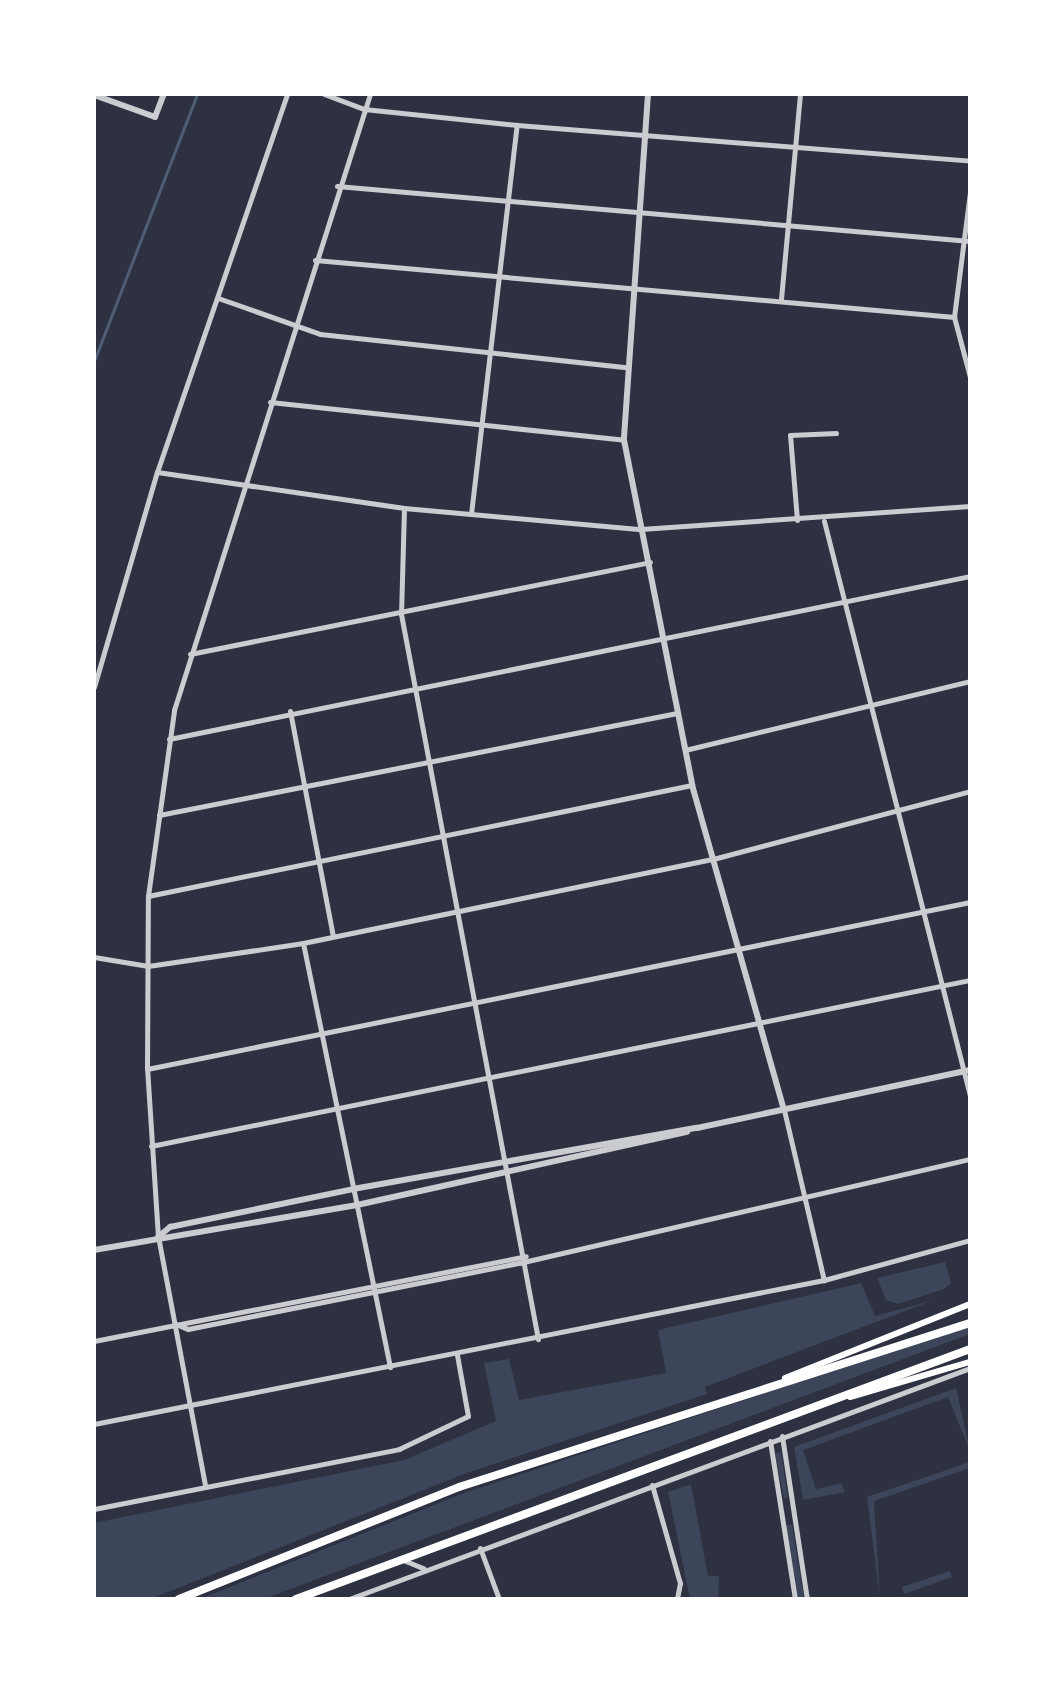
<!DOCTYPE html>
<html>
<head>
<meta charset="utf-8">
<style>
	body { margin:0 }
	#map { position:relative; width:1064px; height:1693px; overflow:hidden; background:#2d3142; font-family:"Archivo Narrow",sans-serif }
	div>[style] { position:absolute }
	.green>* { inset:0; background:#3c4559 }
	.stream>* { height:3px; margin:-1.5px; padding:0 1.5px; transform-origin:1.5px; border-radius:1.5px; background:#4f5d75 }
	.minor>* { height:5px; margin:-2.5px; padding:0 2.5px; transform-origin:2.5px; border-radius:2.5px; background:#caccd0 }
	.tertiary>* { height:6px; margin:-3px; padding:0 3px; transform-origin:3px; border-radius:3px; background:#caccd0 }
	.secondary>* { height:6px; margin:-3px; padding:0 3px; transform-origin:3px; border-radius:3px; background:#fff }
	.trunk>* { height:8px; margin:-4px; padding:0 4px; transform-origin:4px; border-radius:4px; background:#fff }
	span { translate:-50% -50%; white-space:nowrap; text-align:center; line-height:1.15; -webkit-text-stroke:6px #fff; paint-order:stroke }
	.frame { position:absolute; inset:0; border:96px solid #fff; pointer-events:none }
</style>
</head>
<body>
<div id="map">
	<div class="green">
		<i style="clip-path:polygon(945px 1262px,951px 1283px,944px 1289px,898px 1304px,886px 1300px,877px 1278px)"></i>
		<i style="clip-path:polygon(861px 1283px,875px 1316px,934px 1300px,705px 1387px,707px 1394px,464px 1474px,153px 1598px,94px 1599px,94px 1523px,404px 1460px,496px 1421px,484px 1363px,509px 1359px,519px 1400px,666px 1373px,658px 1330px)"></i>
		<i style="clip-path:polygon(970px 1325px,970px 1334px,264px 1599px,200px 1599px,461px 1494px)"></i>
		<i style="clip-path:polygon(956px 1388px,970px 1451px,948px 1397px,803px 1450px,816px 1489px,841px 1483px,845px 1492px,803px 1500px,794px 1447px)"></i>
		<i style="clip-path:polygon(781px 1452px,788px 1497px,784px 1499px,775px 1453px)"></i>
		<i style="clip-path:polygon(970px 1462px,970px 1468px,874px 1501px,880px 1599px,867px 1497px)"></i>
		<i style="clip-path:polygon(691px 1484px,708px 1576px,719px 1576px,718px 1599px,690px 1599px,668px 1492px)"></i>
		<i style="clip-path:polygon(786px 1525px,792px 1525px,804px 1599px,798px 1599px)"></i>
		<i style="clip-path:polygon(950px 1571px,952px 1577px,904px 1594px,902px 1587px)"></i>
	</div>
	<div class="stream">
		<i style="left:94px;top:361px;width:286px;rotate:-68.9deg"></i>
	</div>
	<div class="minor">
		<i style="left:324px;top:94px;width:43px;rotate:20.6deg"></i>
		<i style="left:364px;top:109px;width:154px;rotate:6deg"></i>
		<i style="left:517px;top:125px;width:454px;rotate:4.5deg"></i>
		<i style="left:337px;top:186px;width:635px;rotate:4.97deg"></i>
		<i style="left:970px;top:192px;width:126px;rotate:97.3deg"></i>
		<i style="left:954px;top:317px;width:62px;rotate:75.1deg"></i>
		<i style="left:315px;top:260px;width:642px;rotate:5.1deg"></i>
		<i style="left:218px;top:298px;width:108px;rotate:19.4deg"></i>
		<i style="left:320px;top:334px;width:308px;rotate:6.2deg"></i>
		<i style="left:781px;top:299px;width:206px;rotate:-84.7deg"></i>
		<i style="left:270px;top:402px;width:356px;rotate:6.1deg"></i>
		<i style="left:157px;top:472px;width:250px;rotate:8.3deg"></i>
		<i style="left:404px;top:508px;width:238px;rotate:5.1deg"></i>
		<i style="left:641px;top:529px;width:330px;rotate:-4deg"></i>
		<i style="left:404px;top:508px;width:106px;rotate:91.6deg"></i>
		<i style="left:401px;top:614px;width:738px;rotate:79.3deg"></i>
		<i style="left:471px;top:514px;width:392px;rotate:-83.3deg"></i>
		<i style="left:797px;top:520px;width:85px;rotate:-94.7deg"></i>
		<i style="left:790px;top:435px;width:46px;rotate:-2.5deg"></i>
		<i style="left:824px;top:521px;width:593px;rotate:75.75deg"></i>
		<i style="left:190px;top:654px;width:469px;rotate:-11.3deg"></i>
		<i style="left:94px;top:687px;width:224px;rotate:-73.7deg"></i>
		<i style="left:157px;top:472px;width:400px;rotate:-71deg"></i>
		<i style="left:290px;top:711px;width:229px;rotate:79.2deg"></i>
		<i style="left:169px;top:739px;width:817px;rotate:-11.5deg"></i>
		<i style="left:685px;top:750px;width:293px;rotate:-13.6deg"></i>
		<i style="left:159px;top:815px;width:528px;rotate:-11.14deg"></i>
		<i style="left:148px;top:896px;width:555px;rotate:-11.53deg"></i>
		<i style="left:303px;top:943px;width:433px;rotate:78.4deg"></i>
		<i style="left:94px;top:957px;width:55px;rotate:9.5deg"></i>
		<i style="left:148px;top:966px;width:157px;rotate:-8.4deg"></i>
		<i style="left:303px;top:943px;width:419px;rotate:-11.6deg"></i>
		<i style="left:713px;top:859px;width:266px;rotate:-14.8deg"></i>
		<i style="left:147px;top:1069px;width:840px;rotate:-11.47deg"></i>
		<i style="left:784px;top:1110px;width:175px;rotate:76.8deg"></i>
		<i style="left:151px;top:1146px;width:836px;rotate:-11.46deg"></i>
		<i style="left:176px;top:1324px;width:13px;rotate:23deg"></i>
		<i style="left:188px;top:1329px;width:338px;rotate:-11.3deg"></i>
		<i style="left:519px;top:1263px;width:463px;rotate:-13deg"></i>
		<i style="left:94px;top:1341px;width:440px;rotate:-11.1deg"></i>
		<i style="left:94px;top:1424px;width:744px;rotate:-11.16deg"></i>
		<i style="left:824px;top:1280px;width:151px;rotate:-15.3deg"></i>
		<i style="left:782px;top:1436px;width:165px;rotate:81.3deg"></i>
		<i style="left:770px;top:1441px;width:160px;rotate:81deg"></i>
		<i style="left:205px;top:1485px;width:252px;rotate:-100.7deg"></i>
		<i style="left:158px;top:1237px;width:168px;rotate:-93.7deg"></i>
		<i style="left:147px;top:1069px;width:173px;rotate:-89.7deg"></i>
		<i style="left:148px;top:896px;width:188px;rotate:-82deg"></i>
		<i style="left:174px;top:710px;width:646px;rotate:-72.35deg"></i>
		<i style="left:652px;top:1485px;width:102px;rotate:74.1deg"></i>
		<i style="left:680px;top:1583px;width:16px;rotate:101deg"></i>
		<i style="left:94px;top:1509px;width:311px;rotate:-11.1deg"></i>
		<i style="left:399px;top:1449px;width:76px;rotate:-25.6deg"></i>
		<i style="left:468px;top:1416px;width:62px;rotate:-100.2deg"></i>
		<i style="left:480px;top:1548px;width:54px;rotate:69.6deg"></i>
		<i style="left:403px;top:1560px;width:22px;rotate:22deg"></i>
		<i style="left:349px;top:1599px;width:663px;rotate:-20.4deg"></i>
	</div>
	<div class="tertiary">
		<i style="left:648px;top:94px;width:347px;rotate:94deg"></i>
		<i style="left:624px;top:440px;width:352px;rotate:78.8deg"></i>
		<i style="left:692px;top:785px;width:338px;rotate:74.2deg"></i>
		<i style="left:94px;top:95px;width:65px;rotate:19.8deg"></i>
		<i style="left:155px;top:117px;width:25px;rotate:-69deg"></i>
		<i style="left:158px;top:1237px;width:16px;rotate:-40deg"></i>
		<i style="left:170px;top:1227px;width:187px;rotate:-11.7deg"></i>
		<i style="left:353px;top:1189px;width:349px;rotate:-10.1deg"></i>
		<i style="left:697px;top:1128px;width:279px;rotate:-12deg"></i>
		<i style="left:94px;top:1250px;width:267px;rotate:-9.7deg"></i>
		<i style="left:357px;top:1205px;width:338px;rotate:-12.5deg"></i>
	</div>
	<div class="secondary">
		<i style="left:785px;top:1378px;width:199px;rotate:-21.8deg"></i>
		<i style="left:850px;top:1397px;width:125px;rotate:-16.3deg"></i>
	</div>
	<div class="trunk">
		<i style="left:179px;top:1599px;width:302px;rotate:-21.8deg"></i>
		<i style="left:459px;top:1487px;width:537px;rotate:-17.79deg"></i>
		<i style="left:296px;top:1599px;width:719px;rotate:-20.35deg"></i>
	</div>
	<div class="frame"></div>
</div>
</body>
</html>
